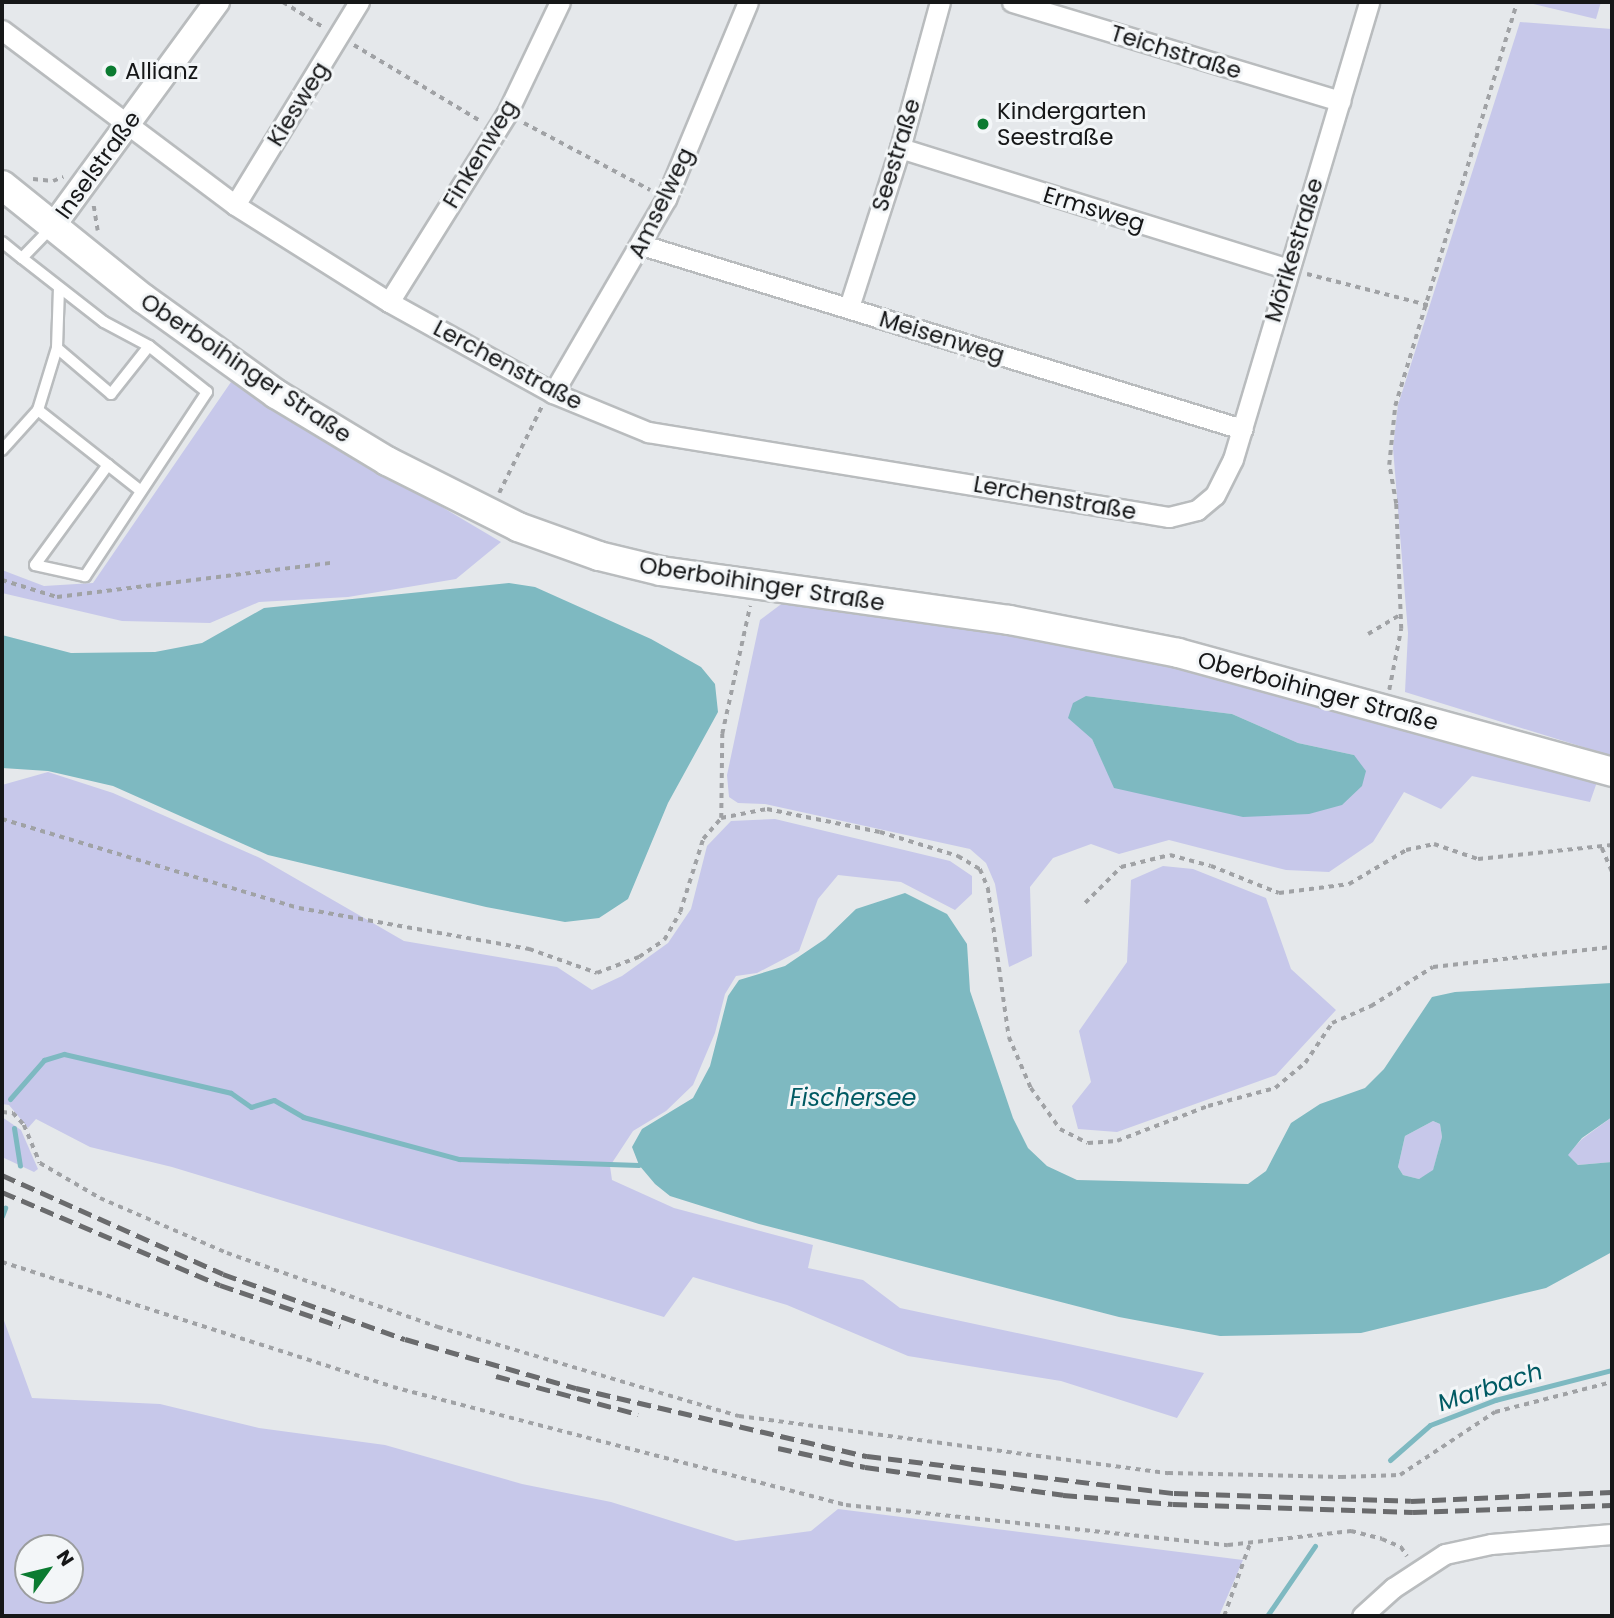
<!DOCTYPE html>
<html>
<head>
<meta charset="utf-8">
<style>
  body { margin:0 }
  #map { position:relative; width:1614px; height:1618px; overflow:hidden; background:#e5e8eb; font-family:Poppins,sans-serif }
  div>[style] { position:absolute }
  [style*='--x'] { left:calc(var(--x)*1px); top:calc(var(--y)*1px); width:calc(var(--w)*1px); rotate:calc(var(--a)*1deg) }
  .green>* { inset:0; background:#c7c8ea }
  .water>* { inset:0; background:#7eb9c1 }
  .stream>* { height:5px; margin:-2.5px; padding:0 2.5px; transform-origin:2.5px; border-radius:2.5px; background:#7eb9c1 }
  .path>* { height:3.5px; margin-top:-1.75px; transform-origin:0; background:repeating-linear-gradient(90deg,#a0a2a5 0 5px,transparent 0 10px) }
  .roads { filter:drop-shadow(2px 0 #b9bcbe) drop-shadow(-2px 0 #b9bcbe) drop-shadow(0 2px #b9bcbe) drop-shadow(0 -2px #b9bcbe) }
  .service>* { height:10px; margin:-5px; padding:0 5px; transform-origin:5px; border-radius:5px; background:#fff }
  .minor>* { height:19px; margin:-9.5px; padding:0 9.5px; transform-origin:9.5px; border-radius:9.5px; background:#fff }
  .tertiary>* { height:24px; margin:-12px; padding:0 12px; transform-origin:12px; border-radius:12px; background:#fff }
  .secondary>* { height:28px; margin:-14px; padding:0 14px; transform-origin:14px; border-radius:14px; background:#fff }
  .rail>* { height:5px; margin-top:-2.5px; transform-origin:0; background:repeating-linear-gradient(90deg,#6a6b6d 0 14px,transparent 0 21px) }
  .dots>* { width:19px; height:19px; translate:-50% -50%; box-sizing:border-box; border:4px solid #f3f6f8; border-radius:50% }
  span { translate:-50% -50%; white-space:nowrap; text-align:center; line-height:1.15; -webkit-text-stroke:6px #f3f6f8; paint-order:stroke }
  .street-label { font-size:23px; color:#161718 }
  .poi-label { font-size:23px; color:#161718 }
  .left { translate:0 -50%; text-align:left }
  .water-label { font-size:24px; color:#005a63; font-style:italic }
  .frame { position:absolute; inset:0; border:4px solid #161718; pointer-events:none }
  .north { position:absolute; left:14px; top:1534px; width:70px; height:70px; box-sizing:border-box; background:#f3f6f8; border:2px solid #9b9d9e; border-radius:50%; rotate:56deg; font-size:19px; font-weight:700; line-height:28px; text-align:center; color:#161718 }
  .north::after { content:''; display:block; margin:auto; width:24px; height:32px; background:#0b7b31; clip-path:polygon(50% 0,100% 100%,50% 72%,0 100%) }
</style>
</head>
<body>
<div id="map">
  <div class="green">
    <div style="clip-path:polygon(1525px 2px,1601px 2px,1596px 19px)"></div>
    <div style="clip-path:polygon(1520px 22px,1612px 29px,1612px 756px,1405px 692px,1408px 633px,1393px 448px,1398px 405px)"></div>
    <div style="clip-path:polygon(231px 382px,501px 542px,456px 579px,348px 597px,259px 602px,210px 623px,122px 621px,2px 593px,2px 570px,44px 586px,93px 583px)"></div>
    <div style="clip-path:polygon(evenodd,784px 602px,1113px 651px,1348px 708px,1597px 782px,1590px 802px,1472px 776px,1441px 809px,1404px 792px,1373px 842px,1329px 872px,1286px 870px,1169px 840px,1119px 854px,1091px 844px,1053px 858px,1030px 887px,1032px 956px,1009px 967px,995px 884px,986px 863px,970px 849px,765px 804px,738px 803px,729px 797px,727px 775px,760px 620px,784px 602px,1086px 696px,1232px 714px,1298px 743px,1354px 755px,1115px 788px,1092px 739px,1086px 696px)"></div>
    <div style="clip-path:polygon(48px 772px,113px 793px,260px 858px,404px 941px,557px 967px,592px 990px,622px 976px,668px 943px,691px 909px,707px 846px,731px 821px,775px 819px,950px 861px,972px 876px,972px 894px,955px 910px,901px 882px,838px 875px,818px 899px,799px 951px,757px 973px,736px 976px,725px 994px,715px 1033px,693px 1085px,666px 1111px,633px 1131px,610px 1166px,612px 1180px,674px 1208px,813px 1245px,808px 1268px,863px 1280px,900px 1308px,1204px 1373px,1177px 1418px,1061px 1381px,908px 1356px,787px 1305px,693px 1277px,664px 1317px,172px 1167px,90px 1147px,36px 1119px,28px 1128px,9px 1105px,2px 1104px,2px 785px)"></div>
    <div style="clip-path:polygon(1163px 866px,1193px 869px,1266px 898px,1291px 969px,1336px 1010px,1276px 1075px,1117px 1132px,1078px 1129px,1072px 1106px,1091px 1082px,1079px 1031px,1127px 962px,1131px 880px)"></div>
    <div style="clip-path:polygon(2px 1117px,21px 1130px,38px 1169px,34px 1172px,2px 1157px)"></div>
    <div style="clip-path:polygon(1612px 1117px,1612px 1162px,1578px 1165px,1567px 1155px,1582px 1139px)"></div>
    <div style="clip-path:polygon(1433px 1121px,1440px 1124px,1442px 1137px,1433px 1171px,1419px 1179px,1403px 1175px,1398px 1167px,1405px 1136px)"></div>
    <div style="clip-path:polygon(evenodd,2px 1315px,32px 1398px,160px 1404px,259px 1428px,385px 1445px,522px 1484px,611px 1502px,736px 1541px,811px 1531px,838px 1509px,1243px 1560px,1219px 1616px,2px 1616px,2px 1315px,28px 1548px,70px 1548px,70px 1590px,28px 1590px,28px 1548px)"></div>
  </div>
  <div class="water">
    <div style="clip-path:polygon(509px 583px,535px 587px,651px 639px,701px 667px,715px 684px,718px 712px,668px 803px,628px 899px,599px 918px,565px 922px,486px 907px,268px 855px,113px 786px,48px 771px,2px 768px,2px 635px,71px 653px,155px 652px,202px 643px,264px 608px)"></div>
    <div style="clip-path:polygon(1086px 696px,1232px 714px,1298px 743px,1354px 755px,1366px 771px,1362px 786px,1342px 805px,1309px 814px,1243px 817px,1114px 788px,1092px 739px,1068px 718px,1073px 703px)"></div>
    <div style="clip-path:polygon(evenodd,905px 893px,947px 914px,967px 944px,970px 991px,1013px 1118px,1028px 1148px,1047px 1166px,1077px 1180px,1248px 1184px,1266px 1171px,1291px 1123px,1320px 1104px,1365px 1088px,1384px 1069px,1432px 997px,1455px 992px,1612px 983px,1612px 1117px,1582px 1138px,1568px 1155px,1578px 1165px,1612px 1162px,1612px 1252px,1546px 1288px,1361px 1333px,1220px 1336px,1119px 1317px,759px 1224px,670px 1196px,655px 1184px,639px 1165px,632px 1147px,642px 1129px,693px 1098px,710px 1066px,728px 996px,739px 980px,785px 966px,825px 939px,856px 909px,905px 893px,1433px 1121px,1440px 1124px,1442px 1137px,1433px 1170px,1419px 1179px,1403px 1175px,1398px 1167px,1405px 1136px,1433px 1121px)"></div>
  </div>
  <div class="stream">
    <div style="--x:10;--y:1099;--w:52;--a:-48.9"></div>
    <div style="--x:44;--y:1060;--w:21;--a:-17"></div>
    <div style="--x:64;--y:1054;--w:171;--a:13.1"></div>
    <div style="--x:231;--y:1093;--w:24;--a:35"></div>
    <div style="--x:251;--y:1107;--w:24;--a:-17"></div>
    <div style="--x:274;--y:1100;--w:34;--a:30"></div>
    <div style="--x:303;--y:1117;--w:162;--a:15.1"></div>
    <div style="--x:459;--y:1159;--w:180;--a:1.9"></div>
    <div style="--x:14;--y:1128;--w:38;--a:81"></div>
    <div style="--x:2;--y:1216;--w:9;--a:-69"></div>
    <div style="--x:1390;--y:1460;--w:53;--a:-41.2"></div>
    <div style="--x:1430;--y:1425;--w:70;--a:-21"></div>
    <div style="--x:1495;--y:1400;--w:121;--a:-14.4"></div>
    <div style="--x:1267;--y:1616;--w:85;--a:-55.6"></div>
  </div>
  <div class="path">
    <div style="--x:283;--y:2;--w:47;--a:32"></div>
    <div style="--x:354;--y:45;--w:149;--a:31"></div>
    <div style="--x:524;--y:123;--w:143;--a:28"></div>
    <div style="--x:33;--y:179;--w:20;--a:6"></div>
    <div style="--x:53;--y:181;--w:11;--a:-22"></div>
    <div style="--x:94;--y:206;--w:25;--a:81"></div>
    <div style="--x:1307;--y:274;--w:125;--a:14.4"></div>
    <div style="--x:499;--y:493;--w:97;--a:-63.7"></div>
    <div style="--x:2;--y:580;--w:58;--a:17.2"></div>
    <div style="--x:57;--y:597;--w:276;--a:-7.1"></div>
    <div style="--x:1368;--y:634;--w:39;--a:-31"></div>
    <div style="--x:1389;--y:690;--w:62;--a:-78.9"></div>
    <div style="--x:1401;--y:629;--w:125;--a:-92.3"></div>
    <div style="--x:1396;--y:504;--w:40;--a:-100"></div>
    <div style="--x:1389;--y:465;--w:59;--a:-84.2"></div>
    <div style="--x:1395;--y:406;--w:422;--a:-73.2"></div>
    <div style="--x:721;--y:818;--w:47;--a:-11.1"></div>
    <div style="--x:767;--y:809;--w:115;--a:11.5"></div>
    <div style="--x:880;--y:832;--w:82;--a:17.1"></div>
    <div style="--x:958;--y:856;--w:26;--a:31"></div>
    <div style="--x:980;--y:869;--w:21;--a:67"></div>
    <div style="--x:988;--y:888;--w:150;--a:82"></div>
    <div style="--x:1009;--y:1037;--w:56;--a:66.7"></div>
    <div style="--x:1031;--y:1088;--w:50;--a:54.7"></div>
    <div style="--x:1060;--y:1129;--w:31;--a:27"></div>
    <div style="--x:1088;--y:1143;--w:29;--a:-4"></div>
    <div style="--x:1117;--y:1141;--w:97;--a:-21"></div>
    <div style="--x:1208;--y:1106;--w:69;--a:-15"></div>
    <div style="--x:1275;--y:1088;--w:39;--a:-40"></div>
    <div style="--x:1305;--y:1063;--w:48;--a:-56"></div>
    <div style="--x:1332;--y:1023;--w:43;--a:-23.6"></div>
    <div style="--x:1371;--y:1006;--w:73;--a:-32.2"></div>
    <div style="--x:1433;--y:967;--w:180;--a:-6.4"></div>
    <div style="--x:2;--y:819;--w:310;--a:16.7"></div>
    <div style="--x:299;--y:908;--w:234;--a:10.1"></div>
    <div style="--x:529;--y:949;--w:72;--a:19.4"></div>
    <div style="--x:597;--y:973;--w:45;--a:-20.9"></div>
    <div style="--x:639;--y:957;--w:30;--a:-34"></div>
    <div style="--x:664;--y:940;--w:32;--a:-60"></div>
    <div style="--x:680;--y:912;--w:77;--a:-72.5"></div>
    <div style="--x:703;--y:839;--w:28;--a:-49"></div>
    <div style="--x:721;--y:818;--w:84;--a:-89.3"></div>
    <div style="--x:722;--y:734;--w:131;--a:-77.7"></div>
    <div style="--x:1602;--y:848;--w:26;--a:67"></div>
    <div style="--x:1085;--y:903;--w:51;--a:-45"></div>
    <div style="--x:1121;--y:867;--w:50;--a:-13.8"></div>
    <div style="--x:1170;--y:855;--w:42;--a:15"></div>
    <div style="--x:1211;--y:866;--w:73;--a:21.7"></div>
    <div style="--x:1279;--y:893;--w:71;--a:-7.3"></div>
    <div style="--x:1349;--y:884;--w:66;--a:-30.8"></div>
    <div style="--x:1406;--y:850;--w:29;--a:-12"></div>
    <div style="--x:1434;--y:844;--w:46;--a:18.8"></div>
    <div style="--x:1478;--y:859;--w:135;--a:-6"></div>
    <div style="--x:2;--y:1112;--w:11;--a:5"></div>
    <div style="--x:13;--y:1113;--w:16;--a:47"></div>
    <div style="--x:24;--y:1125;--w:41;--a:67.2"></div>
    <div style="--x:40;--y:1163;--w:69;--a:30.3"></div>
    <div style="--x:100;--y:1198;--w:138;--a:23.4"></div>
    <div style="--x:227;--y:1253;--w:224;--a:19.3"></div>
    <div style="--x:438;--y:1327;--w:314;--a:16.5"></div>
    <div style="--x:739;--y:1416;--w:433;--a:7.6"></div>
    <div style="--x:1168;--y:1473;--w:173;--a:1.3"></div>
    <div style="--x:1341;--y:1477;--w:59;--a:-1.9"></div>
    <div style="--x:1400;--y:1475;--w:114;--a:-33.6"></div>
    <div style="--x:1495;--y:1412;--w:121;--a:-14.4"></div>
    <div style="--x:2;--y:1262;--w:410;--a:17.7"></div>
    <div style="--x:393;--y:1387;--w:468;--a:14.6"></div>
    <div style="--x:846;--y:1505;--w:384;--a:6"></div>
    <div style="--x:1228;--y:1545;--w:124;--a:-6.5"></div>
    <div style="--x:1351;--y:1531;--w:32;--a:14"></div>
    <div style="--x:1382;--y:1539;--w:21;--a:23"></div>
    <div style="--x:1401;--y:1547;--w:11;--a:56"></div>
    <div style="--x:1224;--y:1616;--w:77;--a:-70.4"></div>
  </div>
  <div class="roads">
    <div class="service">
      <div style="--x:50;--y:229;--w:40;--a:134"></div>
      <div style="--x:22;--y:258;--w:104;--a:38"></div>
      <div style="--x:104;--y:322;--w:51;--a:28.1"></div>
      <div style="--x:149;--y:346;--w:74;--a:38.4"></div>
      <div style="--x:207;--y:392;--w:221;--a:123.5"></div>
      <div style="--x:85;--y:576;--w:51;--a:-167.6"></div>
      <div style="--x:35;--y:565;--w:124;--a:-53.9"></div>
      <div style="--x:2;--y:242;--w:26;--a:39"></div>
      <div style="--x:57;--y:348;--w:71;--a:40.4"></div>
      <div style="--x:111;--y:394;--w:61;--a:-51.6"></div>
      <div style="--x:38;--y:410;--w:131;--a:38.2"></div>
      <div style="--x:2;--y:450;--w:54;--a:-48"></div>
      <div style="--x:38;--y:410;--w:65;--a:-73"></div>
      <div style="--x:57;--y:348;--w:59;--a:-88.1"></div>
    </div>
    <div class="minor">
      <div style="--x:1012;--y:2;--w:343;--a:16.8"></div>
      <div style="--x:2;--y:30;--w:291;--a:36.9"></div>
      <div style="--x:235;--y:205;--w:182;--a:32.2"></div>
      <div style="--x:389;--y:302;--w:188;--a:29"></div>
      <div style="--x:553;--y:393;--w:103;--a:22.3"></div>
      <div style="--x:648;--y:432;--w:528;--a:9.27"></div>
      <div style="--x:1169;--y:517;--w:29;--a:-14"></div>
      <div style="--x:1197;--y:510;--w:23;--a:-40"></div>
      <div style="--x:1215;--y:495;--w:40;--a:-63.4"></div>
      <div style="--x:1233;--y:459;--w:477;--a:-73.4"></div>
      <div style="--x:900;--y:148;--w:406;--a:17.3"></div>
      <div style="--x:235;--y:205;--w:238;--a:-58.6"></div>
      <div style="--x:642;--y:245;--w:628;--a:17.05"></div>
      <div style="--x:389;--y:302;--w:223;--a:-58"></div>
      <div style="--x:507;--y:113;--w:123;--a:-64.5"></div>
      <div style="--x:849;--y:307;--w:167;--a:-72.2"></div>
      <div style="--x:900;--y:148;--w:151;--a:-74.7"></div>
      <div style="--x:553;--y:393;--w:225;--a:-59.8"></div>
      <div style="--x:666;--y:199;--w:213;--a:-67.4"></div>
      <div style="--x:1362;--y:1616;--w:42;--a:-42.1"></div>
      <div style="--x:1393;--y:1588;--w:62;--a:-33.2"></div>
      <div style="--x:1445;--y:1554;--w:47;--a:-12.3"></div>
      <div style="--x:1491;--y:1544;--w:121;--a:-4.7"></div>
    </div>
    <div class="tertiary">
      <div style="--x:53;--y:226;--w:278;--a:-53.8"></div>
    </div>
    <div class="secondary">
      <div style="--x:2;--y:185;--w:182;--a:38.8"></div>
      <div style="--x:144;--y:299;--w:163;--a:35.7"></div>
      <div style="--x:276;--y:394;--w:130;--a:31.1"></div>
      <div style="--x:387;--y:461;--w:147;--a:26.7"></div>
      <div style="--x:518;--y:527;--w:86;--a:19.7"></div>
      <div style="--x:599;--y:556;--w:64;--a:13.6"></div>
      <div style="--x:661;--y:571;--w:351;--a:8"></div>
      <div style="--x:1009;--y:620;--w:172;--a:11"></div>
      <div style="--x:1178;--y:653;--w:450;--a:15.3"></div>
    </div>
  </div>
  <div class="rail">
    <div style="--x:2;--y:1175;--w:242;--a:24.1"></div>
    <div style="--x:223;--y:1274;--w:193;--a:19.7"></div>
    <div style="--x:405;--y:1339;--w:178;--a:16"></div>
    <div style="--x:576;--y:1388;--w:299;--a:13.2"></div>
    <div style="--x:867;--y:1456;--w:309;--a:6.9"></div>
    <div style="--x:1174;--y:1493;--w:237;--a:1.9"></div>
    <div style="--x:1411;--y:1501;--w:201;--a:-2.6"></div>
    <div style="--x:2;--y:1192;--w:237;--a:23.1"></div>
    <div style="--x:220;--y:1285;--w:127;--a:18.9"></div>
    <div style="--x:496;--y:1376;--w:147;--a:15"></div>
    <div style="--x:778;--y:1448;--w:89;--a:12.3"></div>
    <div style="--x:865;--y:1467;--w:200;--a:8"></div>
    <div style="--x:1063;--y:1495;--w:110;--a:4.7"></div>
    <div style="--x:1173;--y:1504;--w:240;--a:1.9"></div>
    <div style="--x:1413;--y:1512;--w:199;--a:-2"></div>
  </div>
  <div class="dots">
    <div style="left:111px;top:71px;background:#0b7b31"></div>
    <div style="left:983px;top:124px;background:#0b7b31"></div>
  </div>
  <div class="street-label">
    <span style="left:1176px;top:52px;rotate:17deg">Teichstraße</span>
    <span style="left:298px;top:104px;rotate:-58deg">Kiesweg</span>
    <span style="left:480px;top:154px;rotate:-59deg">Finkenweg</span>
    <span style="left:896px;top:155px;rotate:-73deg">Seestraße</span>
    <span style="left:98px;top:165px;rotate:-54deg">Inselstraße</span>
    <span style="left:661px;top:203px;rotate:-64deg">Amselweg</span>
    <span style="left:1094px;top:209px;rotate:17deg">Ermsweg</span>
    <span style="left:1294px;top:250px;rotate:-73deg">Mörikestraße</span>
    <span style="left:942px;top:337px;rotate:17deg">Meisenweg</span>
    <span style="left:508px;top:365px;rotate:28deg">Lerchenstraße</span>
    <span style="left:246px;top:368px;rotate:34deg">Oberboihinger Straße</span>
    <span style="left:1055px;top:498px;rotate:10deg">Lerchenstraße</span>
    <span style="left:762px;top:584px;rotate:9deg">Oberboihinger Straße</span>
    <span style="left:1318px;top:691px;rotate:15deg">Oberboihinger Straße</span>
  </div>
  <div class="poi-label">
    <span class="left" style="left:125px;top:71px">Allianz</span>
    <span class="left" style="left:997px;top:124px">Kindergarten<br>Seestraße</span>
  </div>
  <div class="water-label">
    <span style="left:853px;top:1098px">Fischersee</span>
    <span style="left:1490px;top:1387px;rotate:-18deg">Marbach</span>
  </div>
  <div class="frame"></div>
  <div class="north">N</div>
</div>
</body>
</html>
